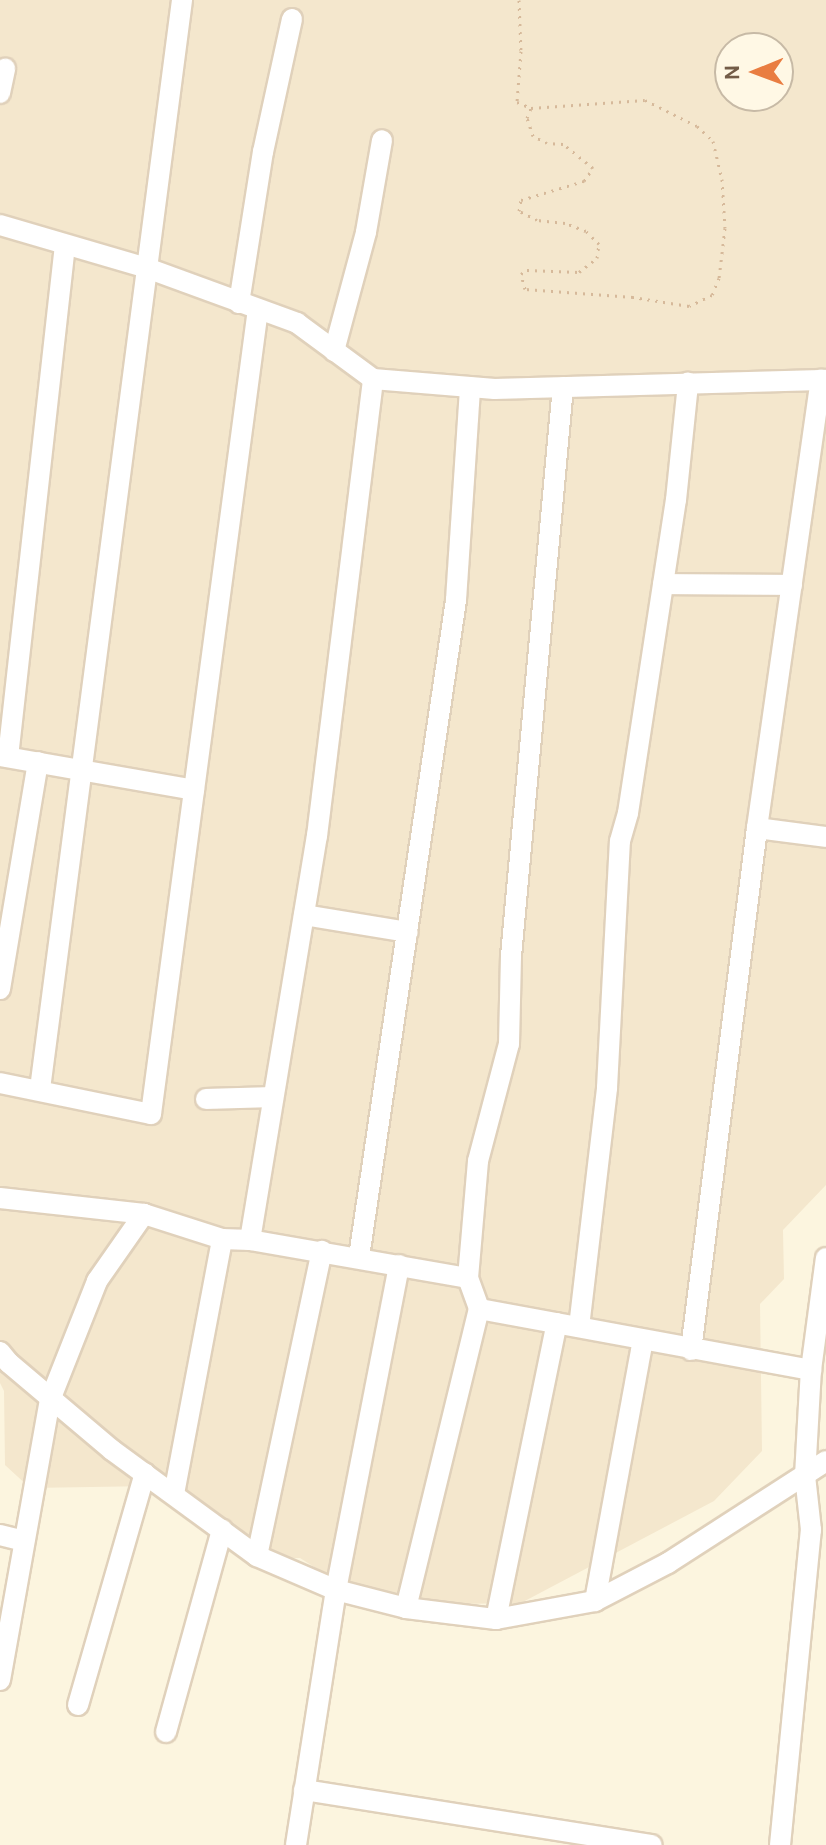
<!DOCTYPE html>
<html>
<head>
<meta charset="utf-8">
<style>
  body { margin:0 }
  #map { position:relative; width:826px; height:1845px; overflow:hidden; background:#fcf5df; font-family:Karla,sans-serif }
  div>[style] { position:absolute }
  [style*='--x'] { left:calc(var(--x)*1px); top:calc(var(--y)*1px); width:calc(var(--w)*1px); rotate:calc(var(--a)*1deg) }
  .residential>* { inset:0; background:#f4e7cd }
  .path>* { height:3px; margin-top:-1.5px; transform-origin:0; background:repeating-linear-gradient(90deg,#d6b99a 0 2px,transparent 0 8px) }
  .roads { filter:drop-shadow(2px 0 #e0d1bb) drop-shadow(-2px 0 #e0d1bb) drop-shadow(0 2px #e0d1bb) drop-shadow(0 -2px #e0d1bb) }
  .street>* { height:20px; margin:-10px; padding:0 10px; transform-origin:10px; border-radius:10px; background:#fff }
  span { translate:-50% -50%; white-space:nowrap; text-align:center; line-height:1.15; -webkit-text-stroke:8px #fff8e5; paint-order:stroke }
  .north { position:absolute; left:714px; top:32px; width:80px; height:80px; box-sizing:border-box; background:#fff8e5; border:2px solid #c7baa6; border-radius:50%; rotate:269deg; font-size:22px; font-weight:700; line-height:32px; text-align:center; color:#735c47 }
  .north::after { content:''; display:block; margin:auto; width:28px; height:36px; background:#e97d41; clip-path:polygon(50% 0,100% 100%,50% 72%,0 100%) }
</style>
</head>
<body>
<div id="map">
  <div class="residential">
    <div style="clip-path:polygon(evenodd,0 0,826px 0,826px 1185px,783px 1230px,784px 1279px,760px 1304px,762px 1451px,714px 1501px,521px 1603px,374px 1605px,300px 1558px,251px 1558px,152px 1486px,30px 1488px,5px 1465px,4px 1391px,0 1383px,0 0,730px 48px,778px 48px,778px 96px,730px 96px,730px 48px)"></div>
  </div>
  <div class="path">
    <div style="--x:519;--y:0;--w:51;--a:87.8"></div>
    <div style="--x:521;--y:51;--w:51;--a:94.5"></div>
    <div style="--x:517;--y:102;--w:15;--a:23"></div>
    <div style="--x:531;--y:108;--w:114;--a:-4"></div>
    <div style="--x:645;--y:100;--w:58;--a:26.6"></div>
    <div style="--x:697;--y:126;--w:22;--a:43"></div>
    <div style="--x:713;--y:141;--w:39;--a:77"></div>
    <div style="--x:722;--y:179;--w:49;--a:86.5"></div>
    <div style="--x:725;--y:228;--w:50;--a:96.8"></div>
    <div style="--x:719;--y:278;--w:18;--a:112"></div>
    <div style="--x:712;--y:295;--w:25;--a:154"></div>
    <div style="--x:689;--y:306;--w:57;--a:-170.9"></div>
    <div style="--x:633;--y:297;--w:108;--a:-175.8"></div>
    <div style="--x:525;--y:289;--w:16;--a:-105"></div>
    <div style="--x:521;--y:274;--w:7;--a:-34"></div>
    <div style="--x:527;--y:270;--w:52;--a:2.2"></div>
    <div style="--x:579;--y:272;--w:23;--a:-38"></div>
    <div style="--x:597;--y:258;--w:14;--a:-82"></div>
    <div style="--x:599;--y:244;--w:18;--a:-135"></div>
    <div style="--x:586;--y:231;--w:22;--a:-159"></div>
    <div style="--x:565;--y:223;--w:28;--a:-174"></div>
    <div style="--x:537;--y:220;--w:20;--a:-153"></div>
    <div style="--x:519;--y:211;--w:11;--a:-80"></div>
    <div style="--x:521;--y:200;--w:66;--a:-16.8"></div>
    <div style="--x:584;--y:181;--w:16;--a:-55"></div>
    <div style="--x:593;--y:168;--w:38;--a:-141"></div>
    <div style="--x:563;--y:144;--w:16;--a:-176"></div>
    <div style="--x:547;--y:143;--w:16;--a:-153"></div>
    <div style="--x:533;--y:136;--w:19;--a:-108"></div>
    <div style="--x:527;--y:118;--w:11;--a:-68"></div>
  </div>
  <div class="roads">
    <div class="street">
      <div style="--x:0;--y:93;--w:25;--a:-78"></div>
      <div style="--x:0;--y:225;--w:153;--a:16.3"></div>
      <div style="--x:147;--y:268;--w:160;--a:20.1"></div>
      <div style="--x:297;--y:323;--w:94;--a:36.4"></div>
      <div style="--x:373;--y:379;--w:122;--a:4.7"></div>
      <div style="--x:495;--y:389;--w:331;--a:-1.6"></div>
      <div style="--x:239;--y:303;--w:153;--a:-81"></div>
      <div style="--x:263;--y:152;--w:136;--a:-77.7"></div>
      <div style="--x:334;--y:351;--w:123;--a:-74.9"></div>
      <div style="--x:366;--y:232;--w:93;--a:-80.1"></div>
      <div style="--x:663;--y:584;--w:129;--a:0.4"></div>
      <div style="--x:0;--y:756;--w:197;--a:9.9"></div>
      <div style="--x:8;--y:757;--w:515;--a:-83.65"></div>
      <div style="--x:757;--y:828;--w:70;--a:7.4"></div>
      <div style="--x:304;--y:915;--w:105;--a:9.3"></div>
      <div style="--x:0;--y:989;--w:230;--a:-80.5"></div>
      <div style="--x:0;--y:1083;--w:154;--a:11.6"></div>
      <div style="--x:151;--y:1114;--w:812;--a:-82.43"></div>
      <div style="--x:40;--y:1089;--w:1098;--a:-82.57"></div>
      <div style="--x:206;--y:1099;--w:67;--a:-1.7"></div>
      <div style="--x:0;--y:1198;--w:145;--a:6.3"></div>
      <div style="--x:144;--y:1214;--w:82;--a:17.8"></div>
      <div style="--x:222;--y:1239;--w:28;--a:2"></div>
      <div style="--x:250;--y:1240;--w:221;--a:9.9"></div>
      <div style="--x:468;--y:1278;--w:33;--a:70"></div>
      <div style="--x:479;--y:1309;--w:338;--a:10.4"></div>
      <div style="--x:250;--y:1240;--w:410;--a:-80.6"></div>
      <div style="--x:317;--y:836;--w:460;--a:-83"></div>
      <div style="--x:359;--y:1257;--w:664;--a:-81.6"></div>
      <div style="--x:456;--y:600;--w:213;--a:-86.2"></div>
      <div style="--x:468;--y:1278;--w:117;--a:-85.1"></div>
      <div style="--x:478;--y:1161;--w:121;--a:-75.2"></div>
      <div style="--x:509;--y:1044;--w:88;--a:-88.7"></div>
      <div style="--x:511;--y:956;--w:571;--a:-84.78"></div>
      <div style="--x:579;--y:1327;--w:241;--a:-83.3"></div>
      <div style="--x:607;--y:1088;--w:247;--a:-87"></div>
      <div style="--x:620;--y:841;--w:29;--a:-74"></div>
      <div style="--x:628;--y:813;--w:317;--a:-81.3"></div>
      <div style="--x:676;--y:500;--w:118;--a:-84.1"></div>
      <div style="--x:691;--y:1350;--w:526;--a:-82.79"></div>
      <div style="--x:757;--y:828;--w:453;--a:-81.9"></div>
      <div style="--x:0;--y:1352;--w:14;--a:51"></div>
      <div style="--x:9;--y:1363;--w:135;--a:40.2"></div>
      <div style="--x:112;--y:1450;--w:180;--a:36.2"></div>
      <div style="--x:257;--y:1556;--w:86;--a:23.3"></div>
      <div style="--x:336;--y:1590;--w:72;--a:14.4"></div>
      <div style="--x:406;--y:1608;--w:91;--a:7"></div>
      <div style="--x:496;--y:1619;--w:101;--a:-10.3"></div>
      <div style="--x:595;--y:1601;--w:82;--a:-27.5"></div>
      <div style="--x:668;--y:1563;--w:188;--a:-32.8"></div>
      <div style="--x:174;--y:1494;--w:259;--a:-79.3"></div>
      <div style="--x:0;--y:1535;--w:25;--a:14"></div>
      <div style="--x:257;--y:1556;--w:312;--a:-78"></div>
      <div style="--x:595;--y:1601;--w:265;--a:-79.6"></div>
      <div style="--x:406;--y:1608;--w:308;--a:-76.3"></div>
      <div style="--x:496;--y:1619;--w:302;--a:-78.4"></div>
      <div style="--x:0;--y:1680;--w:284;--a:-79.9"></div>
      <div style="--x:50;--y:1400;--w:128;--a:-68.4"></div>
      <div style="--x:97;--y:1281;--w:82;--a:-55"></div>
      <div style="--x:78;--y:1705;--w:241;--a:-73.9"></div>
      <div style="--x:166;--y:1732;--w:210;--a:-74.5"></div>
      <div style="--x:304;--y:1790;--w:352;--a:9"></div>
      <div style="--x:296;--y:1845;--w:258;--a:-81.1"></div>
      <div style="--x:336;--y:1590;--w:331;--a:-79"></div>
      <div style="--x:780;--y:1845;--w:317;--a:-84.4"></div>
      <div style="--x:811;--y:1530;--w:54;--a:-96.3"></div>
      <div style="--x:805;--y:1476;--w:106;--a:-86.8"></div>
      <div style="--x:811;--y:1370;--w:113;--a:-82.4"></div>
    </div>
  </div>
  <div class="north">N</div>
</div>
</body>
</html>
